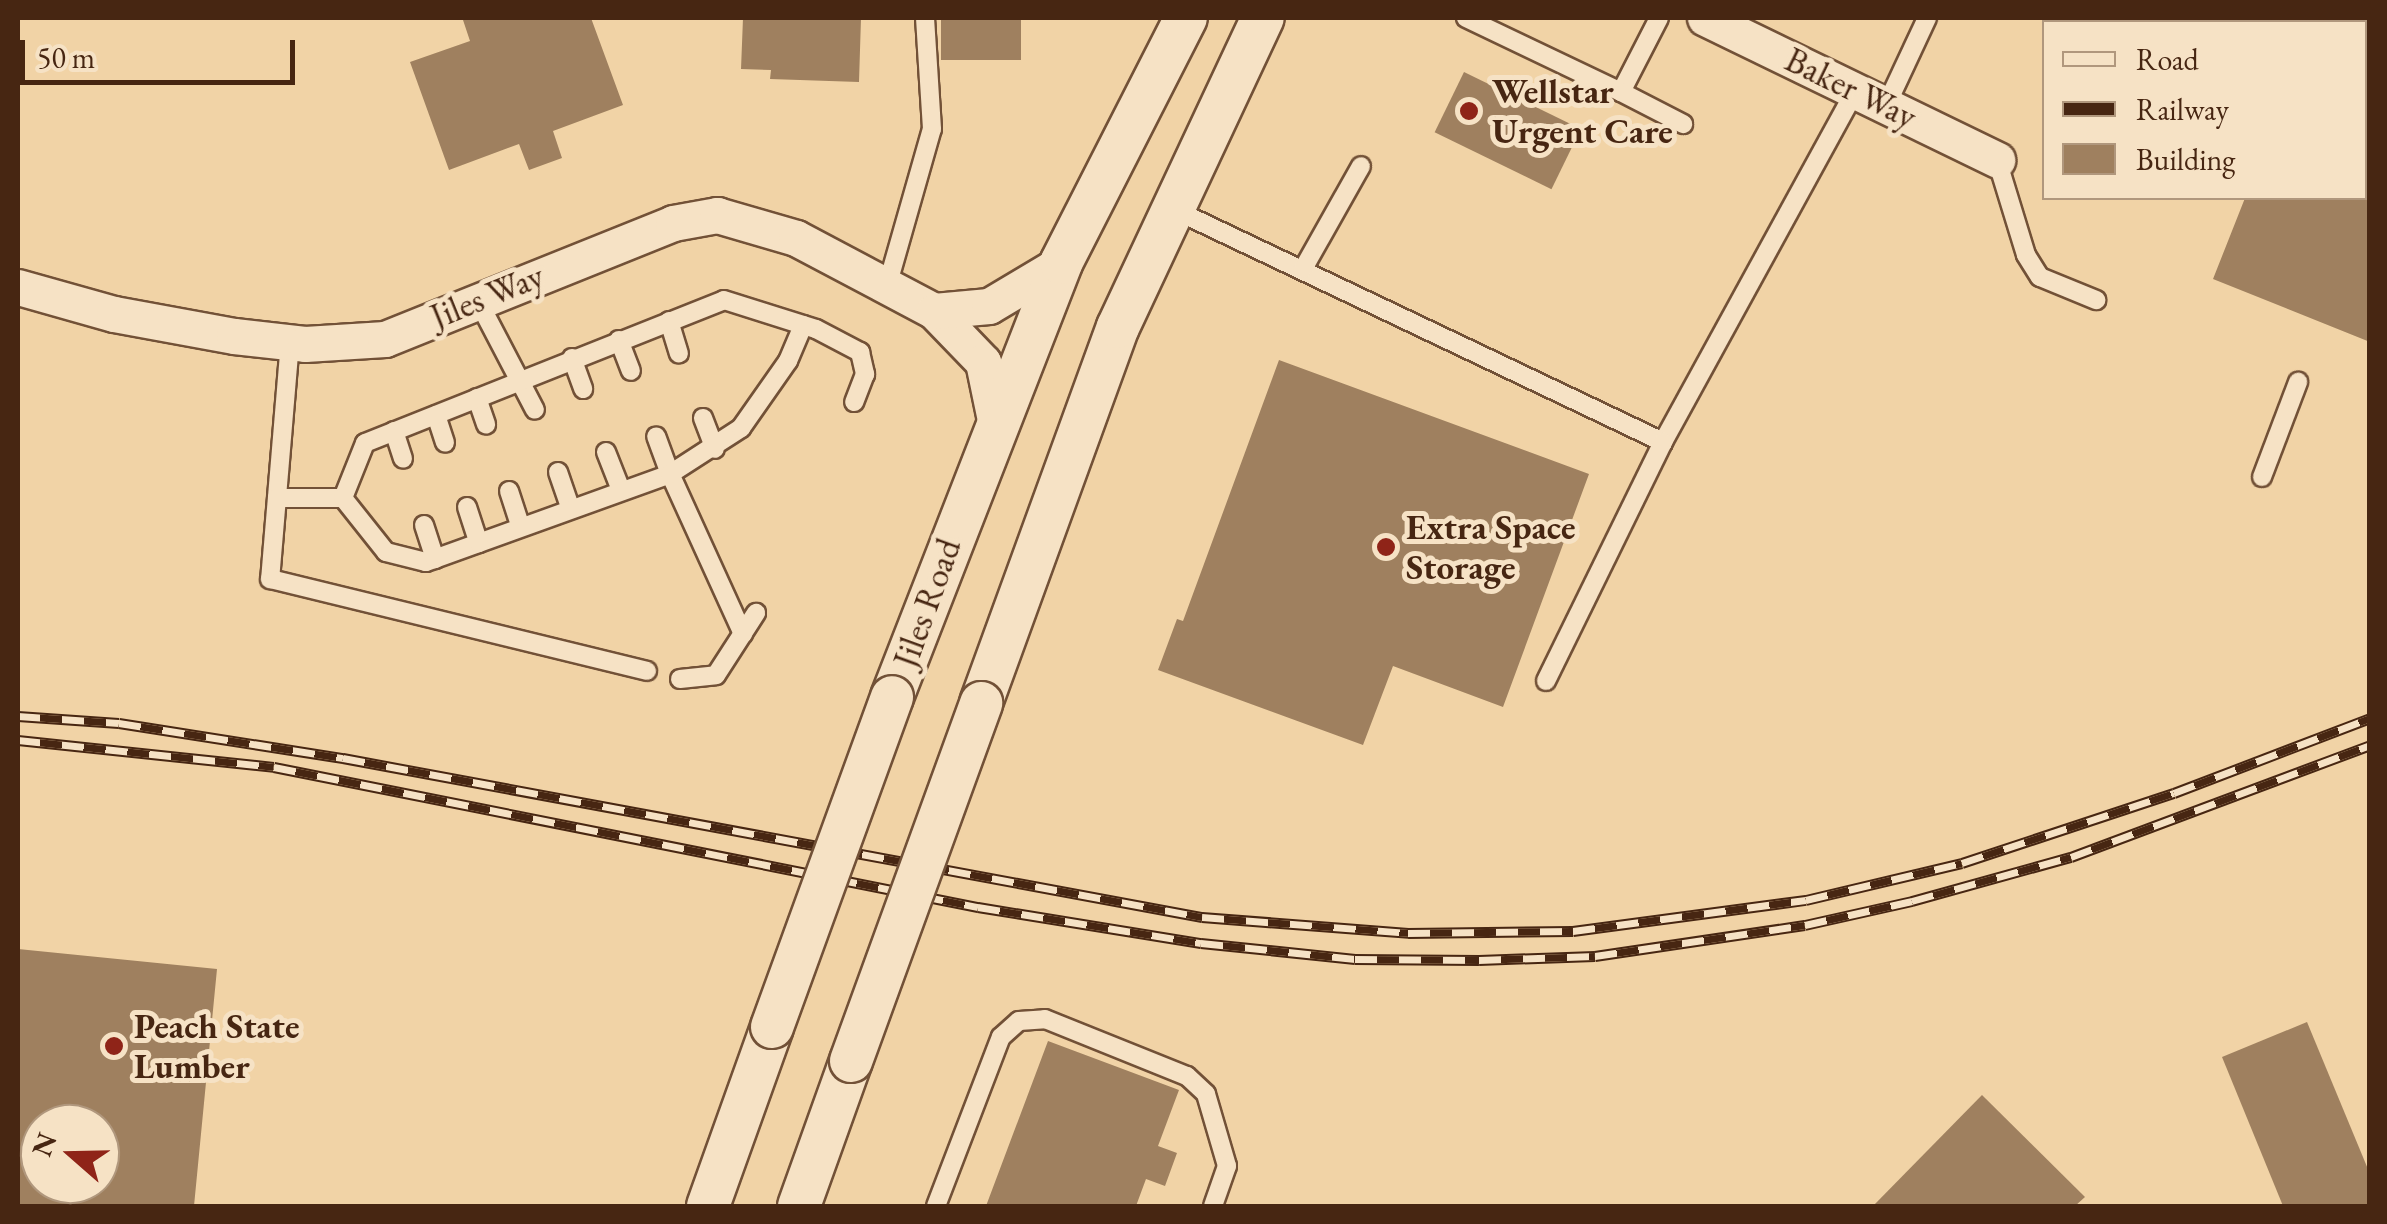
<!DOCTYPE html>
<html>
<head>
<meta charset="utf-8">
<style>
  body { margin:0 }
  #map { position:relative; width:2387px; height:1224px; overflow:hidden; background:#f1d3a6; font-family:"EB Garamond",serif }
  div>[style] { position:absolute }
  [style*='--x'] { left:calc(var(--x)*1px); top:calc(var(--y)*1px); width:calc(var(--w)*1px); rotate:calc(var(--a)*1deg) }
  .building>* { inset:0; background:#9f805f; transform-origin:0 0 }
  .roads { filter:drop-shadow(2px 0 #725137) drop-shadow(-2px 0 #725137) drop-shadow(0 2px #725137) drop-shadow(0 -2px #725137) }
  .service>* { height:18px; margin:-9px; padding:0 9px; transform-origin:9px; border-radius:9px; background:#f6e2c5 }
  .minor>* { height:35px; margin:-17.5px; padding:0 17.5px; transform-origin:17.5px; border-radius:17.5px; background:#f6e2c5 }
  .tertiary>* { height:42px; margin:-21px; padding:0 21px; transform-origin:21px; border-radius:21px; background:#f6e2c5 }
  .rail>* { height:11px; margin-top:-5.5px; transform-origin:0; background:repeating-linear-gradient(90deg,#f6e2c5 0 22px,#472612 0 44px); box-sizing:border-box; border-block:2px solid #472612 }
  .bridges { filter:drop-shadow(2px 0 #725137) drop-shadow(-2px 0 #725137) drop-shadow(0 2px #725137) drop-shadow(0 -2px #725137) }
  .tertiary-bridge>* { height:42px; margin:-21px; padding:0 21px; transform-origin:21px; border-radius:21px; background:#f6e2c5 }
  .dots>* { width:28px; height:28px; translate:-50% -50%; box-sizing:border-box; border:5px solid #f6e2c5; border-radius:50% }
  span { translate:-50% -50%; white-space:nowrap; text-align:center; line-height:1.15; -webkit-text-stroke:10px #f6e2c5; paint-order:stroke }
  .street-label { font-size:35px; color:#472612 }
  .poi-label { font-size:35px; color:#472612; font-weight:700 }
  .left { translate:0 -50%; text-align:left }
  .frame { position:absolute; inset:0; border:20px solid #472612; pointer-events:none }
  .legend { position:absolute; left:2042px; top:20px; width:325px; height:180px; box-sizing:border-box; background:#f6e2c5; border:2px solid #b0977d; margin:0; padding:12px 18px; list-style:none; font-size:30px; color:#472612 }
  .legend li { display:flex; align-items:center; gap:20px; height:50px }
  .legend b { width:50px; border:2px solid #b0977d }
  .north { position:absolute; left:20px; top:1104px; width:100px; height:100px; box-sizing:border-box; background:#f6e2c5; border:2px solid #b0977d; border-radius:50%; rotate:290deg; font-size:28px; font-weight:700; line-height:40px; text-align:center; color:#472612 }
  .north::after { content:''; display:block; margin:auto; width:35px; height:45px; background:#8f2418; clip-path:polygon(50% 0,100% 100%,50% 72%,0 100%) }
  .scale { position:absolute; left:20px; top:40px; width:275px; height:45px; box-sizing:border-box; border:5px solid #472612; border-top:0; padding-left:12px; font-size:30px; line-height:35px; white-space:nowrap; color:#472612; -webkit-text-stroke:8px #f6e2c5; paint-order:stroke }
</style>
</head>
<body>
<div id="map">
  <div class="building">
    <div style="clip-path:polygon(471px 18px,591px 18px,623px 105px,553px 131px,562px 158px,529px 170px,519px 144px,449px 170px,410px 62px,470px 41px,463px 20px)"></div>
    <div style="clip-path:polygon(743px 18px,861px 18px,859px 82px,770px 79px,771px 70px,741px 69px)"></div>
    <div style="left:941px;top:18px;width:80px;height:42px"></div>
    <div style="clip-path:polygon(2317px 18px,2370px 18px,2370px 342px,2213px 279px,2245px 198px,2364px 198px,2364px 22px,2315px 22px)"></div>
    <div style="left:1464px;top:72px;width:130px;height:67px;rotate:26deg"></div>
    <div style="clip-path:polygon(1279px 360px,1589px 474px,1503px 707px,1393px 666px,1363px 745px,1158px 670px,1177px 619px,1183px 621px)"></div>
    <div style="clip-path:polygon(evenodd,18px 949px,217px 969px,194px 1206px,18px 1206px,18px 949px,40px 1124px,100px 1124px,100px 1184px,40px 1184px,40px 1124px)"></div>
    <div style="clip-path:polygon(2307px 1022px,2370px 1174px,2370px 1206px,2283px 1206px,2222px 1057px)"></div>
    <div style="clip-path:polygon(1048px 1041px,1179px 1090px,1158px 1146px,1177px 1153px,1165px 1186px,1146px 1179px,1136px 1206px,986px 1206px)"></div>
    <div style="clip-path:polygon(1982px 1095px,2085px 1197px,2075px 1206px,1873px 1206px)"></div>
  </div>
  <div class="roads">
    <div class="service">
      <div style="--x:1466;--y:18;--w:172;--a:25.5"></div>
      <div style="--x:1621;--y:92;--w:83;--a:-62.8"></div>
      <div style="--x:1621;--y:92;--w:70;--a:27.3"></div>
      <div style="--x:1886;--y:106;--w:97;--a:-65"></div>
      <div style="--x:1997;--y:160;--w:99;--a:73"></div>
      <div style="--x:2026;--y:255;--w:26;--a:58"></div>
      <div style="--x:2040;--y:277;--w:61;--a:22.3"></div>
      <div style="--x:1171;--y:208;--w:545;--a:25.44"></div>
      <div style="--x:1663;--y:442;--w:401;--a:-61.3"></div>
      <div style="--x:1303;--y:269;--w:118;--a:-60.6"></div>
      <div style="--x:888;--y:283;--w:160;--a:-74.1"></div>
      <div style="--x:932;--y:129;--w:111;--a:-93.6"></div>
      <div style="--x:476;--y:297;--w:127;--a:62.4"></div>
      <div style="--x:669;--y:321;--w:34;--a:73"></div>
      <div style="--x:619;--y:340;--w:33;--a:69"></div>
      <div style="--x:290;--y:342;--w:238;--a:94.8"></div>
      <div style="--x:270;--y:579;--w:388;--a:13.7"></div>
      <div style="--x:572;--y:358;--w:33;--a:70"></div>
      <div style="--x:477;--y:398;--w:28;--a:71"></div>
      <div style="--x:436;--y:415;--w:29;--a:72"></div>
      <div style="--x:703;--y:418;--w:33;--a:69"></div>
      <div style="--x:394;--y:431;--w:29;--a:72"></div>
      <div style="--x:606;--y:452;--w:41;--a:68.5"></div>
      <div style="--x:558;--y:472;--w:39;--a:71"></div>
      <div style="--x:2262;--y:477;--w:102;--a:-69.2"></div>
      <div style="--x:509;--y:491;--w:38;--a:72"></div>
      <div style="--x:277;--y:498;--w:66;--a:0"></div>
      <div style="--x:343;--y:498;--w:59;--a:-68.2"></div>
      <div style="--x:365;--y:443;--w:386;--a:-21.7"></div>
      <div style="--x:724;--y:300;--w:96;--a:17.5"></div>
      <div style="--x:816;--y:329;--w:50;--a:27.6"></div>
      <div style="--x:860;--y:352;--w:23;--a:77"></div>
      <div style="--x:865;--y:374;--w:30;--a:111"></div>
      <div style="--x:343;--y:498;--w:69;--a:51.5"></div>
      <div style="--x:386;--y:552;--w:41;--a:14"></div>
      <div style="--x:426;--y:562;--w:259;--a:-19.8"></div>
      <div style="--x:670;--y:474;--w:40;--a:-110.2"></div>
      <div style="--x:467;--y:507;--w:38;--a:72"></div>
      <div style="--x:424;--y:525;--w:36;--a:72"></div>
      <div style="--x:743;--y:634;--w:176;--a:-114.5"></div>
      <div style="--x:670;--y:474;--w:85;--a:-32.9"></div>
      <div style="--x:741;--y:428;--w:82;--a:-55"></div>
      <div style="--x:788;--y:361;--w:39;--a:-67"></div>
      <div style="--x:680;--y:679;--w:36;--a:-6"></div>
      <div style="--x:716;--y:675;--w:74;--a:-57.2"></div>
      <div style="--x:1546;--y:681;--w:266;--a:-63.9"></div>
      <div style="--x:936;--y:1206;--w:181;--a:-69"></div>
      <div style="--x:1001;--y:1037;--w:24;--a:-42"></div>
      <div style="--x:1019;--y:1021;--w:26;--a:-4"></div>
      <div style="--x:1045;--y:1019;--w:153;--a:21.9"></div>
      <div style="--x:1187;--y:1076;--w:26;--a:43"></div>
      <div style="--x:1206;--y:1094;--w:75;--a:73.7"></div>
      <div style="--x:1227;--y:1166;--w:42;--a:109.3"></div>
    </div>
    <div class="minor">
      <div style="--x:1705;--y:18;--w:325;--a:25.9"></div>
      <div style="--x:18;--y:287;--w:100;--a:15.7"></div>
      <div style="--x:114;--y:314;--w:122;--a:10.4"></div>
      <div style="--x:234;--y:336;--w:71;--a:6.4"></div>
      <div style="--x:305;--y:344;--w:80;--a:-3.6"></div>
      <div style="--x:385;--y:339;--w:310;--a:-21.9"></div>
      <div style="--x:673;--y:223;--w:45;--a:-10.3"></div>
      <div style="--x:717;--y:215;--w:82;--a:16.2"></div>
      <div style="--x:796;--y:238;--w:156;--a:27.9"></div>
      <div style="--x:934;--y:311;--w:71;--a:46.1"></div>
      <div style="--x:983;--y:362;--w:64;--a:78.3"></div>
      <div style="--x:934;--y:311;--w:55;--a:-5.2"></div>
      <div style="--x:989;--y:306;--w:84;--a:-30.8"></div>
    </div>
    <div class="tertiary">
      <div style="--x:892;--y:697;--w:466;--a:-68.7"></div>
      <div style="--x:1061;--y:263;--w:275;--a:-63"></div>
      <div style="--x:981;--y:703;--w:400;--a:-70"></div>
      <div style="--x:1118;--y:327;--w:341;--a:-64.9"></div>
      <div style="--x:708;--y:1206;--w:190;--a:-70.3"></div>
      <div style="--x:799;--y:1206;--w:154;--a:-70.3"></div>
    </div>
  </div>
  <div class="rail">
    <div style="--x:18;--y:716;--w:101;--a:4"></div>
    <div style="--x:119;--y:723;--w:227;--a:8.9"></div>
    <div style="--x:343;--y:758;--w:874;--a:10.49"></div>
    <div style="--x:1202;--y:917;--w:207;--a:4.4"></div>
    <div style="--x:1408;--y:933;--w:165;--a:-0.7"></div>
    <div style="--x:1573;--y:931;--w:235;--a:-7.6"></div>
    <div style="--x:1806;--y:900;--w:160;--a:-13.3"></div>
    <div style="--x:1962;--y:863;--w:223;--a:-18.3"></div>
    <div style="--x:2174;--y:793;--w:210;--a:-20.9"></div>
    <div style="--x:18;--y:740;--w:257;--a:6"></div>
    <div style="--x:274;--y:767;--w:718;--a:11.25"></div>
    <div style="--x:978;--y:907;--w:226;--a:9.2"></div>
    <div style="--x:1201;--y:943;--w:155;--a:5.9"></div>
    <div style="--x:1355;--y:959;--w:124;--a:0.5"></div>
    <div style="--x:1479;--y:960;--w:116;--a:-2"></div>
    <div style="--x:1595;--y:956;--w:212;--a:-8.4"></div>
    <div style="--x:1805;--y:925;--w:110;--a:-12.6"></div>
    <div style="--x:1912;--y:901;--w:165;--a:-15.5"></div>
    <div style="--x:2071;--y:857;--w:319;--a:-20.5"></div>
  </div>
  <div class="bridges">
    <div class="tertiary-bridge">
      <div style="--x:772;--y:1027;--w:351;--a:-70"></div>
      <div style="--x:851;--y:1061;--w:381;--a:-70"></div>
    </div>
  </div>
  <div class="dots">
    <div style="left:1469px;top:111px;background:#8f2418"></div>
    <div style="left:1386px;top:547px;background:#8f2418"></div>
    <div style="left:114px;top:1046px;background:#8f2418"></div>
  </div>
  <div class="street-label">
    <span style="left:1851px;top:88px;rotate:26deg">Baker Way</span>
    <span style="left:487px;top:296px;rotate:-22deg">Jiles Way</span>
    <span style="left:927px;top:603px;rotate:-70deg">Jiles Road</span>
  </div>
  <div class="poi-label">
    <span class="left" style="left:1492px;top:111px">Wellstar<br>Urgent Care</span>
    <span class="left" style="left:1406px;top:547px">Extra Space<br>Storage</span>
    <span class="left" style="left:134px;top:1046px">Peach State<br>Lumber</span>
  </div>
  <div class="frame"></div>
  <ul class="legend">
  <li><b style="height:12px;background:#f6e2c5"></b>Road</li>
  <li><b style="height:12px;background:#472612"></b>Railway</li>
  <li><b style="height:28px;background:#9f805f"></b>Building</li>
  </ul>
  <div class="north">N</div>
  <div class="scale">50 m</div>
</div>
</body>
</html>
